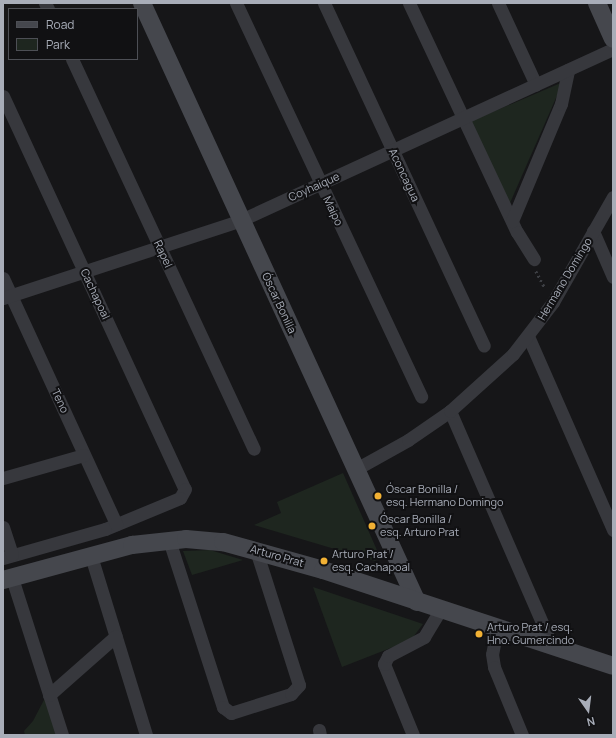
<!DOCTYPE html>
<html>
<head>
<meta charset="utf-8">
<style>
  body { margin:0 }
  #map { position:relative; width:616px; height:738px; overflow:hidden; background:#161618; font-family:Manrope,sans-serif }
  div>[style] { position:absolute }
  [style*='--x'] { left:calc(var(--x)*1px); top:calc(var(--y)*1px); width:calc(var(--w)*1px); rotate:calc(var(--a)*1deg) }
  .green>* { inset:0; background:#1e261f }
  .path>* { height:2.5px; margin-top:-1.25px; transform-origin:0; background:repeating-linear-gradient(90deg,#3d3f44 0 2px,transparent 0 5px) }
  .street>* { height:13px; margin:-6.5px; padding:0 6.5px; transform-origin:6.5px; border-radius:6.5px; background:#37383d }
  .secondary>* { height:18px; margin:-9px; padding:0 9px; transform-origin:9px; border-radius:9px; background:#45474d }
  .dots>* { width:11px; height:11px; translate:-50% -50%; box-sizing:border-box; border:2px solid #111113; border-radius:50% }
  span { translate:-50% -50%; white-space:nowrap; text-align:center; line-height:1.15; -webkit-text-stroke:4px #111113; paint-order:stroke }
  .street-label { font-size:11px; color:#a8adb8 }
  .poi-label { font-size:11px; color:#a8adb8 }
  .left { translate:0 -50%; text-align:left }
  .frame { position:absolute; inset:0; border:4px solid #a8adb8; pointer-events:none }
  .legend { position:absolute; left:8px; top:8px; width:130px; height:52px; box-sizing:border-box; background:#111113; border:1px solid #4d4f55; margin:0; padding:5px 7px; list-style:none; font-size:12px; color:#a8adb8 }
  .legend li { display:flex; align-items:center; gap:8px; height:20px }
  .legend b { width:20px; border:1px solid #4d4f55 }
  .north { position:absolute; left:568px; top:690px; width:40px; height:40px; -webkit-text-stroke:3px #111113; paint-order:stroke; rotate:166deg; font-size:11px; font-weight:700; line-height:16px; text-align:center; color:#a8adb8 }
  .north::after { content:''; display:block; margin:auto; width:14px; height:18px; background:#a8adb8; clip-path:polygon(50% 0,100% 100%,50% 72%,0 100%) }
</style>
</head>
<body>
<div id="map">
  <div class="green">
    <div style="clip-path:polygon(563px 82px,510px 203px,469px 122px)"></div>
    <div style="clip-path:polygon(343px 473px,380px 557px,375px 561px,254px 525px,281px 513px,277px 502px)"></div>
    <div style="clip-path:polygon(210px 550px,243px 560px,192px 575px,183px 551px)"></div>
    <div style="clip-path:polygon(313px 587px,423px 624px,411px 640px,342px 667px)"></div>
    <div style="clip-path:polygon(46px 696px,58px 735px,25px 735px,24px 731px,33px 721px)"></div>
  </div>
  <div class="path">
    <div style="--x:536;--y:271;--w:19;--a:62"></div>
  </div>
  <div class="street">
    <div style="--x:45;--y:3;--w:7;--a:63"></div>
    <div style="--x:236;--y:3;--w:435;--a:64.8"></div>
    <div style="--x:324;--y:3;--w:378;--a:65"></div>
    <div style="--x:409;--y:3;--w:253;--a:64.8"></div>
    <div style="--x:517;--y:232;--w:32;--a:58"></div>
    <div style="--x:498;--y:3;--w:90;--a:65.1"></div>
    <div style="--x:72;--y:59;--w:430;--a:65"></div>
    <div style="--x:3;--y:96;--w:433;--a:65.2"></div>
    <div style="--x:185;--y:489;--w:10;--a:119"></div>
    <div style="--x:180;--y:498;--w:81;--a:157.5"></div>
    <div style="--x:105;--y:529;--w:106;--a:164.1"></div>
    <div style="--x:512;--y:221;--w:127;--a:-67.3"></div>
    <div style="--x:561;--y:104;--w:35;--a:-78"></div>
    <div style="--x:593;--y:231;--w:50;--a:66.5"></div>
    <div style="--x:3;--y:278;--w:271;--a:65.3"></div>
    <div style="--x:3;--y:298;--w:250;--a:-18.1"></div>
    <div style="--x:241;--y:220;--w:409;--a:-24.7"></div>
    <div style="--x:528;--y:336;--w:212;--a:66.3"></div>
    <div style="--x:450;--y:411;--w:256;--a:66.5"></div>
    <div style="--x:356;--y:469;--w:60;--a:-29.1"></div>
    <div style="--x:408;--y:440;--w:51;--a:-34.6"></div>
    <div style="--x:450;--y:411;--w:85;--a:-42.1"></div>
    <div style="--x:513;--y:354;--w:66;--a:-52.4"></div>
    <div style="--x:553;--y:302;--w:121;--a:-60.3"></div>
    <div style="--x:3;--y:478;--w:84;--a:-15.9"></div>
    <div style="--x:3;--y:527;--w:29;--a:72"></div>
    <div style="--x:169;--y:540;--w:176;--a:72.1"></div>
    <div style="--x:223;--y:707;--w:10;--a:37"></div>
    <div style="--x:231;--y:713;--w:63;--a:-17.6"></div>
    <div style="--x:291;--y:694;--w:12;--a:-48"></div>
    <div style="--x:299;--y:685;--w:142;--a:-107.7"></div>
    <div style="--x:91;--y:556;--w:187;--a:72.9"></div>
    <div style="--x:12;--y:578;--w:165;--a:72.3"></div>
    <div style="--x:497;--y:629;--w:25;--a:101"></div>
    <div style="--x:492;--y:654;--w:13;--a:81"></div>
    <div style="--x:494;--y:667;--w:74;--a:67.6"></div>
    <div style="--x:49;--y:695;--w:89;--a:-41.4"></div>
    <div style="--x:319;--y:730;--w:5;--a:79"></div>
    <div style="--x:413;--y:735;--w:77;--a:-112.2"></div>
    <div style="--x:384;--y:664;--w:9;--a:-63"></div>
    <div style="--x:388;--y:656;--w:41;--a:-27.8"></div>
    <div style="--x:424;--y:637;--w:31;--a:-59"></div>
  </div>
  <div class="secondary">
    <div style="--x:142;--y:3;--w:659;--a:65.34"></div>
    <div style="--x:597;--y:3;--w:39;--a:66"></div>
    <div style="--x:3;--y:580;--w:134;--a:-15.2"></div>
    <div style="--x:132;--y:545;--w:54;--a:-6.3"></div>
    <div style="--x:186;--y:539;--w:37;--a:5"></div>
    <div style="--x:223;--y:542;--w:104;--a:15.6"></div>
    <div style="--x:323;--y:570;--w:305;--a:18.3"></div>
  </div>
  <div class="dots">
    <div style="left:378px;top:496px;background:#f2b134"></div>
    <div style="left:372px;top:526px;background:#f2b134"></div>
    <div style="left:324px;top:561px;background:#f2b134"></div>
    <div style="left:479px;top:634px;background:#f2b134"></div>
  </div>
  <div class="street-label">
    <span style="left:404px;top:175px;rotate:65deg">Aconcagua</span>
    <span style="left:314px;top:187px;rotate:-24deg">Coyhaique</span>
    <span style="left:333px;top:211px;rotate:65deg">Maipo</span>
    <span style="left:163px;top:254px;rotate:65deg">Rapel</span>
    <span style="left:565px;top:279px;rotate:-59deg">Hermano Domingo</span>
    <span style="left:95px;top:294px;rotate:65deg">Cachapoal</span>
    <span style="left:279px;top:303px;rotate:65deg">Óscar Bonilla</span>
    <span style="left:60px;top:401px;rotate:65deg">Teno</span>
    <span style="left:277px;top:556px;rotate:16deg">Arturo Prat</span>
  </div>
  <div class="poi-label">
    <span class="left" style="left:386px;top:496px">Óscar Bonilla /<br>esq. Hermano Domingo</span>
    <span class="left" style="left:380px;top:526px">Óscar Bonilla /<br>esq. Arturo Prat</span>
    <span class="left" style="left:332px;top:561px">Arturo Prat /<br>esq. Cachapoal</span>
    <span class="left" style="left:487px;top:634px">Arturo Prat / esq.<br>Hno. Gumercindo</span>
  </div>
  <div class="frame"></div>
  <ul class="legend">
  <li><b style="height:5px;background:#45474d"></b>Road</li>
  <li><b style="height:11px;background:#1e261f"></b>Park</li>
  </ul>
  <div class="north">N</div>
</div>
</body>
</html>
